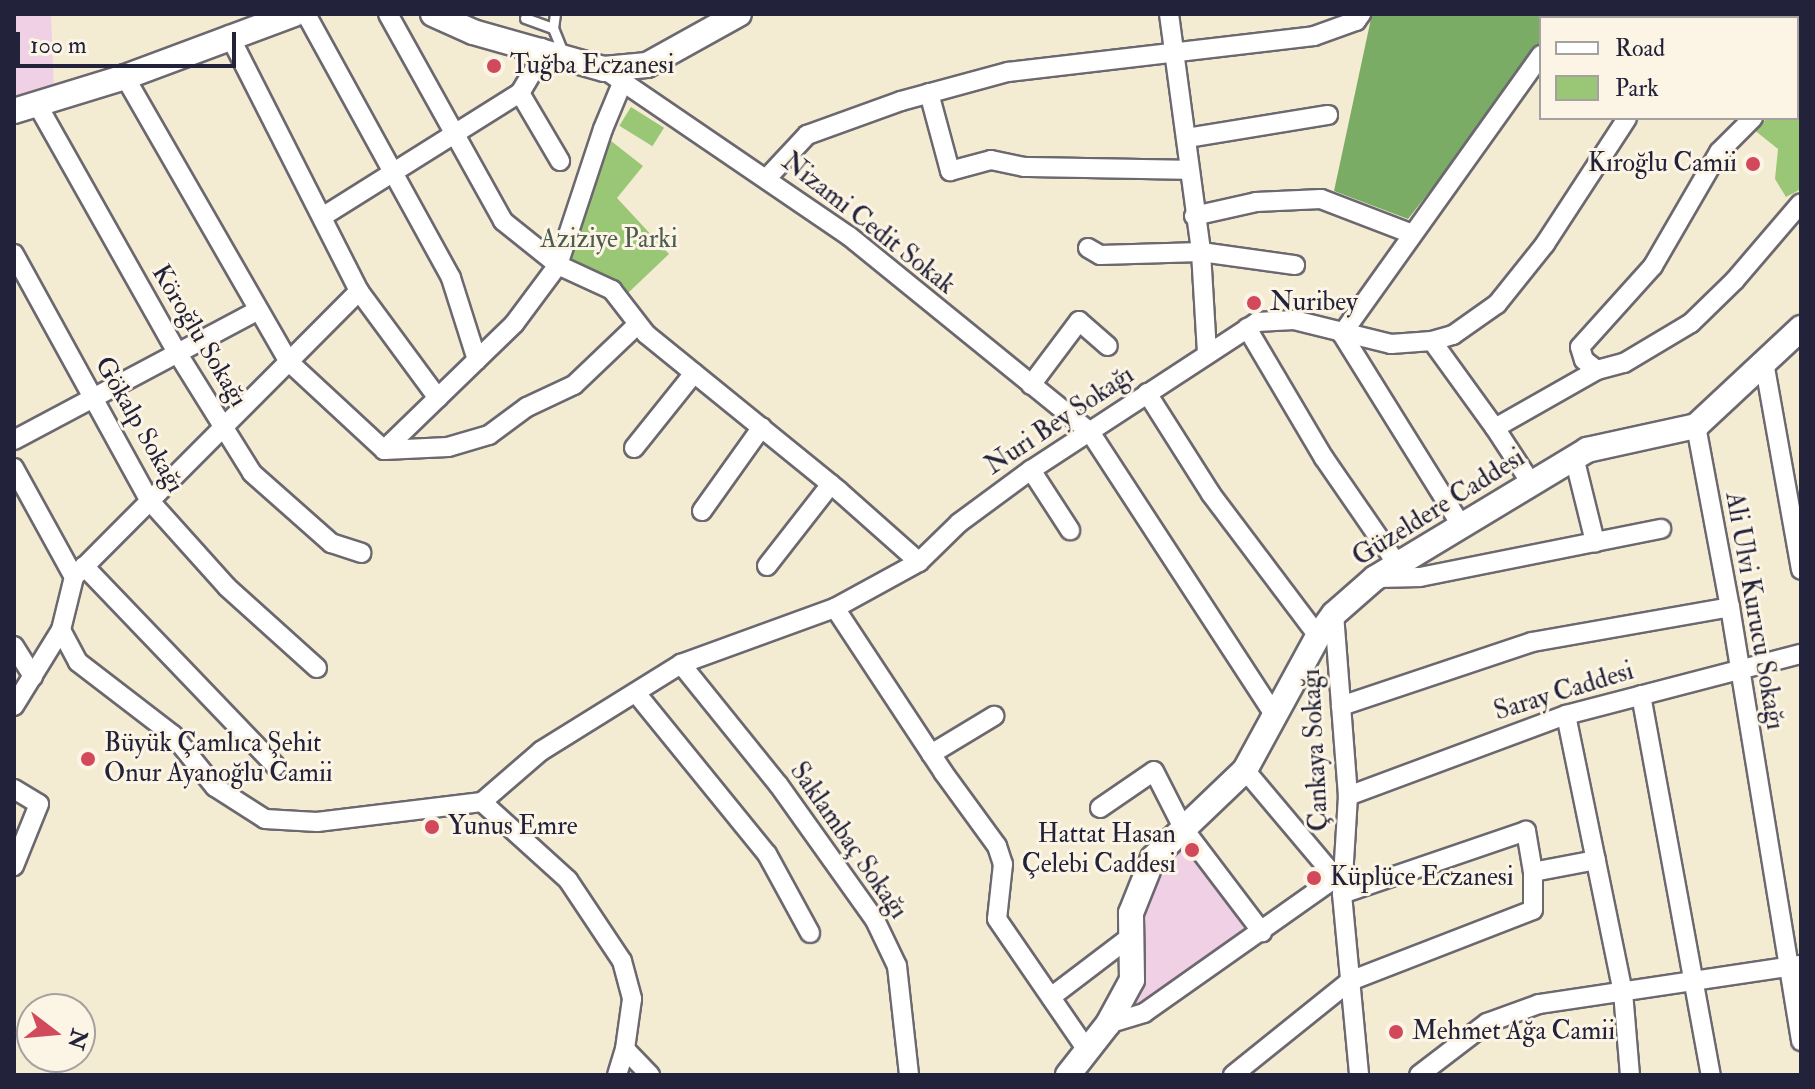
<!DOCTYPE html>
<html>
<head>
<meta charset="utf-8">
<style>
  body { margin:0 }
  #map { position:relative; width:1815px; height:1089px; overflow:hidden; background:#f4ebd3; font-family:"IM FELL Double Pica",serif }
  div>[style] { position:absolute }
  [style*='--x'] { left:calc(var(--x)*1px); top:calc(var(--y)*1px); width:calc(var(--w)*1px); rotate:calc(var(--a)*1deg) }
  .built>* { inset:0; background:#f0d0e4 }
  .green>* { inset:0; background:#9ac775; transform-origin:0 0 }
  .forest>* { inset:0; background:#7bac66 }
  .roads { filter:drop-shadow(2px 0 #6c6870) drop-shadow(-2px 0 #6c6870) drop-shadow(0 2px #6c6870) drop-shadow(0 -2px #6c6870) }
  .lane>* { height:9px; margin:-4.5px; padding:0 4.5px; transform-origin:4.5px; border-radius:4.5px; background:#fff }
  .street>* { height:18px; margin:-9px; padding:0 9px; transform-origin:9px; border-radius:9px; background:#fff }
  .secondary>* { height:24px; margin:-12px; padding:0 12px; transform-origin:12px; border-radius:12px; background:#fff }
  .dots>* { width:22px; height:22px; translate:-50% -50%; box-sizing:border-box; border:4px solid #fcf5e5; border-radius:50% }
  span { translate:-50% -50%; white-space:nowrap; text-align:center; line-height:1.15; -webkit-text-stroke:6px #fcf5e5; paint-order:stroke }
  .poi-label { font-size:26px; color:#22223b }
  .left { translate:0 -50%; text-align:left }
  .right { translate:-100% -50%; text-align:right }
  .street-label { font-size:26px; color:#22223b }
  .park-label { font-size:26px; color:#4c5c4f }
  .frame { position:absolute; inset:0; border:16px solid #22223b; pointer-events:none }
  .legend { position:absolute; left:1539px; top:16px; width:260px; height:104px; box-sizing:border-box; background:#fcf5e5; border:2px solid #a5a1a1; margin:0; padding:10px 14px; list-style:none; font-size:24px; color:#22223b }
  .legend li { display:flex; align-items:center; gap:16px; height:40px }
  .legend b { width:40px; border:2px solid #a5a1a1 }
  .north { position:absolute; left:16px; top:993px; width:80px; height:80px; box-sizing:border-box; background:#fcf5e5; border:2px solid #a5a1a1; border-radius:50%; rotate:106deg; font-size:22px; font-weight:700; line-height:32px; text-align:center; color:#22223b }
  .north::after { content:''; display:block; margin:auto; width:28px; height:36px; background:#d1495b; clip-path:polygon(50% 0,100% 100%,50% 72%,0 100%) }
  .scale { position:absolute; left:16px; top:32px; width:220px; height:36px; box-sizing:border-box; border:4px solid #22223b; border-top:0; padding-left:10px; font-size:24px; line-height:28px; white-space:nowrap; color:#22223b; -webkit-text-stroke:6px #fcf5e5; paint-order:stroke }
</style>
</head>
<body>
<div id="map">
  <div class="built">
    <div style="clip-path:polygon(14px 14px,51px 14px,54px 91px,14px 102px)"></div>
    <div style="clip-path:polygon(1182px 840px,1253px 932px,1139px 1007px,1134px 999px,1138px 910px,1155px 866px)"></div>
  </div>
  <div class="green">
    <div style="left:631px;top:107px;width:39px;height:22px;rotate:32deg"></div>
    <div style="clip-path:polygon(1797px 107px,1801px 109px,1801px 189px,1786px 197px,1775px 179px,1778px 149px,1753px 129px,1768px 118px,1797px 118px)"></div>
    <div style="clip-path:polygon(606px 137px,643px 166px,617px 198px,669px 254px,628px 293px,566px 259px)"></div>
  </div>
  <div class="forest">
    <div style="clip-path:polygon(1372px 14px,1568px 14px,1565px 18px,1541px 18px,1541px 49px,1408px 219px,1334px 191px)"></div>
  </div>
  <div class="roads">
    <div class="lane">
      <div style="--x:525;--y:18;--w:30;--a:20"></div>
      <div style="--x:553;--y:28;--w:27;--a:68"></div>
      <div style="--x:553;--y:28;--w:14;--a:-82"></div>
    </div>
    <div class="street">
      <div style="--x:306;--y:14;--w:301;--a:61.2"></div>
      <div style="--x:451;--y:278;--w:86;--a:72.4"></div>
      <div style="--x:388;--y:14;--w:237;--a:60.9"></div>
      <div style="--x:503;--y:221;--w:70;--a:38.7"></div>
      <div style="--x:558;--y:265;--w:60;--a:24.8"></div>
      <div style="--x:612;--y:290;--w:56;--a:52.3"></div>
      <div style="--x:646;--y:334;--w:249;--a:39.1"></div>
      <div style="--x:839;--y:491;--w:107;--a:41.6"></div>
      <div style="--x:1169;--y:14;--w:240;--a:82.3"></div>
      <div style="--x:1201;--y:252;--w:101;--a:86.6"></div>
      <div style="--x:1626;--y:14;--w:5;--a:53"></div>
      <div style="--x:1772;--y:14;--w:8;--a:30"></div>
      <div style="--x:1572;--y:18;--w:5;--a:-53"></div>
      <div style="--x:1732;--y:18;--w:7;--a:-34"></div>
      <div style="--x:1797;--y:28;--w:5;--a:37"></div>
      <div style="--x:604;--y:69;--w:297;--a:34.3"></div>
      <div style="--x:849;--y:236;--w:311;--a:39.1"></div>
      <div style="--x:1090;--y:432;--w:339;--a:56.9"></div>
      <div style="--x:125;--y:77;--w:327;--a:60.1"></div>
      <div style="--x:288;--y:361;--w:131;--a:42.8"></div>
      <div style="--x:1797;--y:80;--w:5;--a:-37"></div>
      <div style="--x:520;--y:93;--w:79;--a:59.5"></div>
      <div style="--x:929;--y:93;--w:81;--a:74.9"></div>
      <div style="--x:950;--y:171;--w:42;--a:-15"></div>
      <div style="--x:991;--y:160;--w:34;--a:12"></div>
      <div style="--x:1024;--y:167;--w:165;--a:1"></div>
      <div style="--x:37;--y:104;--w:287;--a:60.6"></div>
      <div style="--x:178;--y:354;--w:140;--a:58.1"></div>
      <div style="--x:252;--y:473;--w:106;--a:41.5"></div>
      <div style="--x:331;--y:543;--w:32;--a:18"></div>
      <div style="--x:1753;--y:118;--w:48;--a:135"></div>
      <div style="--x:1719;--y:152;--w:132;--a:120.1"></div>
      <div style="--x:1653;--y:266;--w:109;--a:132"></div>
      <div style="--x:1580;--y:347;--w:14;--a:73"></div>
      <div style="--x:1584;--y:360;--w:16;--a:38"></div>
      <div style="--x:1597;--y:370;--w:28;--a:-15"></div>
      <div style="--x:1624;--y:363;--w:78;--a:-30.8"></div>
      <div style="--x:1691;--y:323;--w:62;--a:-44.3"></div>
      <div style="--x:1735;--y:280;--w:101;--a:-49.4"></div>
      <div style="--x:1187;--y:138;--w:143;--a:-9.3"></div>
      <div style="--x:767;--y:178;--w:59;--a:-47.1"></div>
      <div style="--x:807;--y:135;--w:100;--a:-19.9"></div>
      <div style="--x:901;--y:101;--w:111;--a:-15.2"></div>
      <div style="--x:1008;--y:72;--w:308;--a:-6.7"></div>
      <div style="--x:1314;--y:36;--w:45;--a:-19.7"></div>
      <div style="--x:1356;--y:21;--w:9;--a:-54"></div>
      <div style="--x:1194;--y:216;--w:64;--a:-12.7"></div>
      <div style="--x:1256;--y:202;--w:65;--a:-2.6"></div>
      <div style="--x:1321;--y:199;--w:97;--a:21"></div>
      <div style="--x:322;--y:217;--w:234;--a:-32.1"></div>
      <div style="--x:520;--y:93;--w:31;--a:-59"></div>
      <div style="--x:536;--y:66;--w:19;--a:-74"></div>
      <div style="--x:1088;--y:248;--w:14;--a:30"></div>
      <div style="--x:1100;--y:255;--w:101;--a:-1.7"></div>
      <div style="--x:1201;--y:252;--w:95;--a:7.9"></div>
      <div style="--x:14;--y:254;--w:281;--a:61.2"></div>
      <div style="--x:149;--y:500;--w:117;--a:48.1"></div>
      <div style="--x:227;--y:587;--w:121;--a:42"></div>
      <div style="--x:359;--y:291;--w:133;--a:53.6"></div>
      <div style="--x:1247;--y:328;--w:151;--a:59.4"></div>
      <div style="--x:1324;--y:458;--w:129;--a:55.4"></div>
      <div style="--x:1342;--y:334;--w:343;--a:-54.5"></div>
      <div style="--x:1342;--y:334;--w:225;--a:58.1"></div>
      <div style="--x:1432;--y:341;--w:107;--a:54.1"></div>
      <div style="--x:1764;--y:362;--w:211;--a:79.9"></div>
      <div style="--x:1031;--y:385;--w:80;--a:-53.1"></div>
      <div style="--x:1079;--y:321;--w:38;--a:41"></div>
      <div style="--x:1147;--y:393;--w:120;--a:57.6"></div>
      <div style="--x:1211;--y:494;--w:178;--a:53"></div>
      <div style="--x:1696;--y:426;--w:184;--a:79.4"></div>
      <div style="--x:1730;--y:607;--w:440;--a:80.7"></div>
      <div style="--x:14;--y:440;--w:276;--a:-28"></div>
      <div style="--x:634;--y:448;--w:96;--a:-51.3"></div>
      <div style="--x:384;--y:450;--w:181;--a:-44.1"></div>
      <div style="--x:514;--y:324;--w:74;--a:-53.3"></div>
      <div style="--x:558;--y:265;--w:143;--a:-71.7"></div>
      <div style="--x:603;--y:129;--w:52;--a:-67.4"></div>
      <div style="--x:384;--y:450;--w:64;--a:-2.7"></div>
      <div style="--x:448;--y:447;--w:43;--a:-16.3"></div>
      <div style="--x:489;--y:435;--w:47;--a:-36.4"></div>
      <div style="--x:527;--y:407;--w:52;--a:-25.1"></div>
      <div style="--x:574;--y:385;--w:88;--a:-43.6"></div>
      <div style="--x:1574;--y:457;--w:88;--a:76.1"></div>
      <div style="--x:14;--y:468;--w:124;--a:61.2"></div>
      <div style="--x:74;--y:577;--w:55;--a:103.8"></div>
      <div style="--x:61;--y:630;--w:36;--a:62"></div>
      <div style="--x:78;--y:662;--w:120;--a:37.5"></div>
      <div style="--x:173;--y:735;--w:67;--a:51.1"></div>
      <div style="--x:215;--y:787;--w:59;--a:32.6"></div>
      <div style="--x:265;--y:819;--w:52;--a:3.3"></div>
      <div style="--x:317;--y:822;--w:166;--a:-6.9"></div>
      <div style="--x:1031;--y:470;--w:72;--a:57"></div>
      <div style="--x:1531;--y:483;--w:66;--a:-123.2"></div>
      <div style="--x:1495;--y:428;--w:117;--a:-29.6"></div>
      <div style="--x:702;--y:511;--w:103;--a:-54.5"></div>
      <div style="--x:84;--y:566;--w:277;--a:46.2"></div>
      <div style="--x:767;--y:566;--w:104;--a:-52"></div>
      <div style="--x:74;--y:577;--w:404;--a:-45.1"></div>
      <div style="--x:359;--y:291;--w:287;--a:-116.9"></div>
      <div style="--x:1378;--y:578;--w:42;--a:-1.4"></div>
      <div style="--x:1420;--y:577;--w:246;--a:-11.3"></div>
      <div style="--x:835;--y:608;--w:196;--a:56.6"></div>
      <div style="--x:943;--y:772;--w:92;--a:53.9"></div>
      <div style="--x:997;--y:846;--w:19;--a:72"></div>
      <div style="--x:1003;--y:864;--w:55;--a:96.2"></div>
      <div style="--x:997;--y:919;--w:159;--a:55.5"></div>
      <div style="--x:1334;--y:614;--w:183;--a:85.6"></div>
      <div style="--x:1348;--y:796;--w:98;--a:93.5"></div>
      <div style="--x:1342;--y:894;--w:182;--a:84.6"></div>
      <div style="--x:14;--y:646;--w:36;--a:58"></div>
      <div style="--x:681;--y:664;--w:154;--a:51.1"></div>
      <div style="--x:778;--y:784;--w:167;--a:54.5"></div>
      <div style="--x:875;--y:920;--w:51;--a:64.4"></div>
      <div style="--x:897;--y:966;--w:110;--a:83.7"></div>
      <div style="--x:636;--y:693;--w:208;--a:50.9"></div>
      <div style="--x:767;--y:854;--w:90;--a:61.4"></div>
      <div style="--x:1641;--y:695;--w:386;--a:79.6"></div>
      <div style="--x:14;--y:706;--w:89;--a:-58.3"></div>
      <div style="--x:1341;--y:706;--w:201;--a:-18.5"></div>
      <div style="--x:1532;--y:642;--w:201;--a:-10"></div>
      <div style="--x:1566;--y:715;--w:283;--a:78.4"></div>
      <div style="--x:1623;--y:992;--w:83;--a:85.2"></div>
      <div style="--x:931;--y:754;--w:74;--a:-31.1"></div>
      <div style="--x:1245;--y:770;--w:141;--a:49.9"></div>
      <div style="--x:14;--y:789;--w:29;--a:31"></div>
      <div style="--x:39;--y:804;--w:67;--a:112"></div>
      <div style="--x:1348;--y:796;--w:233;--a:-20.4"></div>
      <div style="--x:1566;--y:715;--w:243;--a:-14.6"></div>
      <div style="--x:482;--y:802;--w:78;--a:-40.8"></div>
      <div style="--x:541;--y:751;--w:165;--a:-31.9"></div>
      <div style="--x:681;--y:664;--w:164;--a:-20"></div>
      <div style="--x:835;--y:608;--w:96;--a:-28.7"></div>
      <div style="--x:919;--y:562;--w:56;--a:-44.3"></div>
      <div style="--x:959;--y:523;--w:89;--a:-36.4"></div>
      <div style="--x:1031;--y:470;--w:270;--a:-33.2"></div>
      <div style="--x:1257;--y:322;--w:37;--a:-3"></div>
      <div style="--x:1294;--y:320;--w:100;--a:13.9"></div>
      <div style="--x:1391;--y:344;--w:41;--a:-4.2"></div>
      <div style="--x:1432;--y:341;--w:22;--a:-16"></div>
      <div style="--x:1453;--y:335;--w:54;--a:-35.2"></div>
      <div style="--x:1497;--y:304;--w:77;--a:-51.3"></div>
      <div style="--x:1545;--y:244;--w:150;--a:-56.9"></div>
      <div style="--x:482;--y:802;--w:116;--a:42.2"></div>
      <div style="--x:568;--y:880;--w:97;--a:56.3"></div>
      <div style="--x:622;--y:961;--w:39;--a:75"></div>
      <div style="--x:632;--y:999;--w:50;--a:98"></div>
      <div style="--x:625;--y:1049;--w:27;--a:107"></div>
      <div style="--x:1100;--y:808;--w:65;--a:-34.4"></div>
      <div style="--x:1154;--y:771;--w:64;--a:63"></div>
      <div style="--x:1183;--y:828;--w:131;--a:52.8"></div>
      <div style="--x:1533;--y:872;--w:64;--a:-10.8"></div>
      <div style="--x:1051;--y:997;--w:101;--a:-37.3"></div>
      <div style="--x:1108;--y:1024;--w:38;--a:-17"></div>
      <div style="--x:1144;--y:1013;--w:246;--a:-35.2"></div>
      <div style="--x:625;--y:1049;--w:36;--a:46"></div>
      <div style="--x:1233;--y:1075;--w:150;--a:-38.8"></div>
      <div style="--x:1350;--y:981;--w:196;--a:-21.2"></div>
      <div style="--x:1533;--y:910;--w:38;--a:-90"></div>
      <div style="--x:1533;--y:872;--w:42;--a:-99.7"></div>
      <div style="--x:1526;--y:831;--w:194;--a:161.1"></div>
      <div style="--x:1419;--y:1075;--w:86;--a:-37.4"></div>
      <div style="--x:1487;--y:1023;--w:55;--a:-20.1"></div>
      <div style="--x:1539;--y:1004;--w:265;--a:-8.5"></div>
    </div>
    <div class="secondary">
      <div style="--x:433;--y:14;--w:44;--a:24.2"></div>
      <div style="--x:473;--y:32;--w:136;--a:15.8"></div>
      <div style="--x:604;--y:69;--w:43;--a:-5.3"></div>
      <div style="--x:647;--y:65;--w:105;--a:-29"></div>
      <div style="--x:14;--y:111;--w:116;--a:-17"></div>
      <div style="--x:125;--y:77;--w:180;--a:-20.4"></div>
      <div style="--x:1068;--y:1075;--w:65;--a:-51.9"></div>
      <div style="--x:1108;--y:1024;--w:50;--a:-61.4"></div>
      <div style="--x:1132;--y:980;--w:67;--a:-90.9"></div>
      <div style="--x:1131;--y:913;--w:59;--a:-68.2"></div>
      <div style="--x:1153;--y:858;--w:127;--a:-43.7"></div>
      <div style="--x:1245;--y:770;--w:153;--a:-61.4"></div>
      <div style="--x:1318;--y:636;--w:27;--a:-54"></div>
      <div style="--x:1334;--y:614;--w:55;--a:-41.3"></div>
      <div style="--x:1375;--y:578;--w:248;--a:-31.1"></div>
      <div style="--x:1587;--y:450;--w:112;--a:-12.4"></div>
      <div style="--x:1696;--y:426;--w:144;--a:-43"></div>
    </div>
  </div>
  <div class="dots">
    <div style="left:494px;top:66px;background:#d1495b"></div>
    <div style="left:1753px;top:164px;background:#d1495b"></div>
    <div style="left:1254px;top:303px;background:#d1495b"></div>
    <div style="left:88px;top:759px;background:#d1495b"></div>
    <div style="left:432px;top:827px;background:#d1495b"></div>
    <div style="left:1192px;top:850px;background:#d1495b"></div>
    <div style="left:1314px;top:878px;background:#d1495b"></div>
    <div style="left:1396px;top:1032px;background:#d1495b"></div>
  </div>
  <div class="poi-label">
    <span class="left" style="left:510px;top:66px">Tuğba Eczanesi</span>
    <span class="right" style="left:1737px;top:164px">Kıroğlu Camii</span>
    <span class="left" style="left:1270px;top:303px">Nuribey</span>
    <span class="left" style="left:104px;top:759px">Büyük Çamlıca Şehit<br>Onur Ayanoğlu Camii</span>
    <span class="left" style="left:448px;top:827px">Yunus Emre</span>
    <span class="right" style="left:1176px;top:850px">Hattat Hasan<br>Çelebi Caddesi</span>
    <span class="left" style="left:1330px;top:878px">Küplüce Eczanesi</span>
    <span class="left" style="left:1412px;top:1032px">Mehmet Ağa Camii</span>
  </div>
  <div class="street-label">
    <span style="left:868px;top:224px;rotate:38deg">Nizami Cedit Sokak</span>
    <span style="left:199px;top:336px;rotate:59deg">Köroğlu Sokağı</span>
    <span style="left:1060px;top:421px;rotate:-34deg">Nuri Bey Sokağı</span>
    <span style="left:139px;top:425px;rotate:60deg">Gökalp Sokağı</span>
    <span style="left:1439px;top:508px;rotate:-32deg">Güzeldere Caddesi</span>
    <span style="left:1754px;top:611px;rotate:80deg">Ali Ulvi Kurucu Sokağı</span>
    <span style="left:1564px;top:692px;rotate:-17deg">Saray Caddesi</span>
    <span style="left:1316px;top:750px;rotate:-93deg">Çankaya Sokağı</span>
    <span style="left:848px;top:841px;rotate:55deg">Saklambaç Sokağı</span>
  </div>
  <div class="park-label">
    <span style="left:609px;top:240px">Aziziye Parki</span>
  </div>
  <div class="frame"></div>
  <ul class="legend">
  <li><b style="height:10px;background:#fff"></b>Road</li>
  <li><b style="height:22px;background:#9ac775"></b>Park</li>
  </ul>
  <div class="north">N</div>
  <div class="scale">100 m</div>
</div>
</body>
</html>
